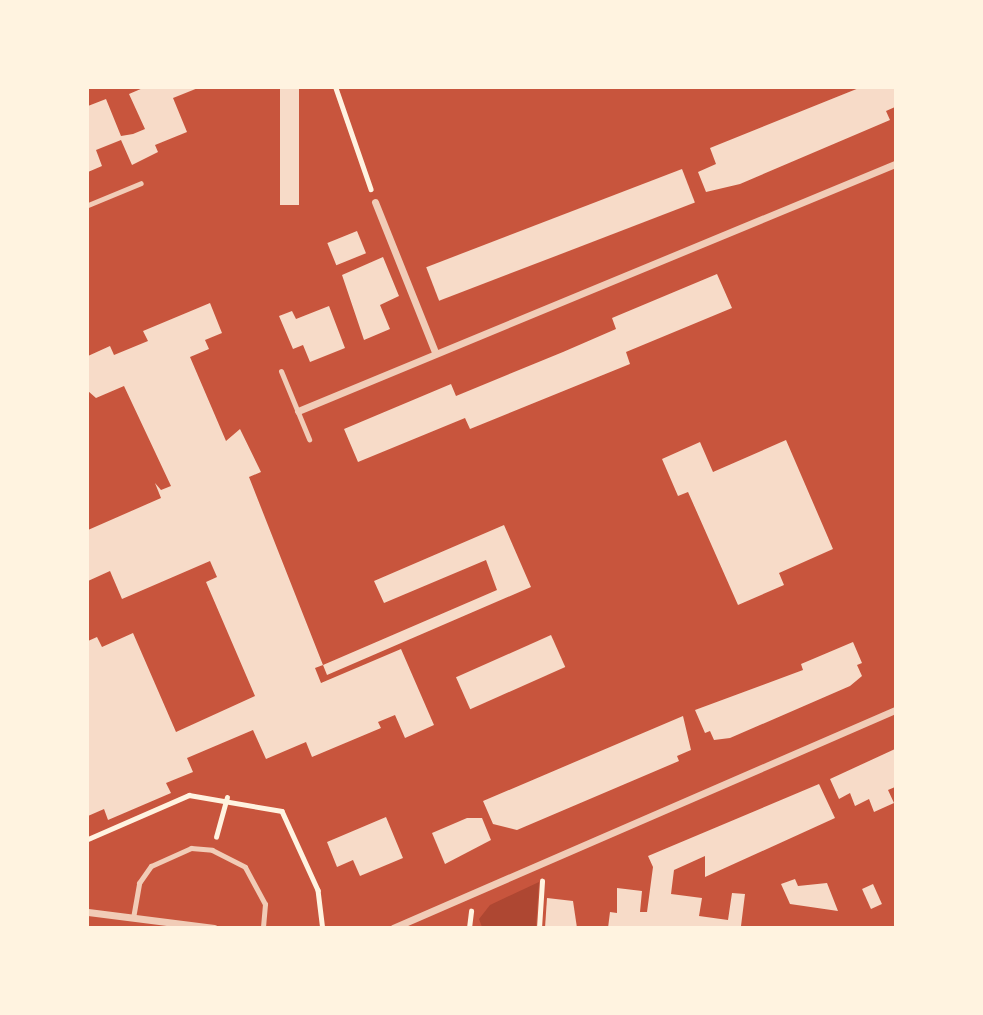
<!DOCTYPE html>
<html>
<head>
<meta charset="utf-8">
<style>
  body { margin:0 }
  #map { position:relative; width:983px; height:1015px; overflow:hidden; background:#c8553d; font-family:"DejaVu Sans",sans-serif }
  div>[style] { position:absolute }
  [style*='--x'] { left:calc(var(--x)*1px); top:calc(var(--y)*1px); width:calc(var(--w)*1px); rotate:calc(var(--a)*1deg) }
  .green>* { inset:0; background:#ae4732 }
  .building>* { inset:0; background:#f7dbc8; transform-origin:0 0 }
  .path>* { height:4.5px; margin:-2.25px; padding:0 2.25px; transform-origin:2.25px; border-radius:2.25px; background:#fff3e0 }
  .service>* { height:5px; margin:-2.5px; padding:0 2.5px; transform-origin:2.5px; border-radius:2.5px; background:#f1ccb7 }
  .minor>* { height:7px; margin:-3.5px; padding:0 3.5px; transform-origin:3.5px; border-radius:3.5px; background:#f1ccb7 }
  span { translate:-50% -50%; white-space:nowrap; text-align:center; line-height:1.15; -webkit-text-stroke:5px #fff3e0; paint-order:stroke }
  .frame { position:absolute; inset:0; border:89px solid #fff3e0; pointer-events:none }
</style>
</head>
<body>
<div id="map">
  <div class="green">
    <div style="clip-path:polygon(539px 882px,536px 927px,482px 927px,479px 919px,490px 905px)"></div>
  </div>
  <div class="building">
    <div style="clip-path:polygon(143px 88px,198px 88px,173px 98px,187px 132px,155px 145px,158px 152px,132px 165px,121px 140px,96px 150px,102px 166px,88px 172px,88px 106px,106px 99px,121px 136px,133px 134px,145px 129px,129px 94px)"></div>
    <div style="left:280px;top:88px;width:19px;height:117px"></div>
    <div style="clip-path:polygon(859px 88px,895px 88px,895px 107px,886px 111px,890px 120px,740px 184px,706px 192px,698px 172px,716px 164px,710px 148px)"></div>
    <div style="left:682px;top:169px;width:36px;height:274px;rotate:69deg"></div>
    <div style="left:357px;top:231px;width:24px;height:32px;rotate:68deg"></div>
    <div style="clip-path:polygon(383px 257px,399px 296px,380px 305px,390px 329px,364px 340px,342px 275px)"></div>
    <div style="clip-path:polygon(717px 274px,732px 308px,626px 352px,630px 364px,470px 429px,465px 418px,358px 462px,344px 429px,451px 384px,456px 396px,563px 352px,616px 329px,612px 318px)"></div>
    <div style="clip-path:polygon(210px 303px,222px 333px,205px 340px,209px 349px,190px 357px,226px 441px,240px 429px,261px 472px,249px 477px,323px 665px,315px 668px,321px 683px,401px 649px,434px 725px,405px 738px,395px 715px,378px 722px,381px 728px,312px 757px,306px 742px,266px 759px,253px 730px,187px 758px,193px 772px,166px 783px,171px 793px,108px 820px,104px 809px,88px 816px,88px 641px,97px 637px,102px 647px,133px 633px,176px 732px,255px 696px,206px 582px,217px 577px,210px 561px,122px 599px,110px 571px,88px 581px,88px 530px,161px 498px,155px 483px,161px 490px,171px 486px,124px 386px,96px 398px,88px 391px,88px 356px,110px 346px,114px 355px,148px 341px,143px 331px)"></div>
    <div style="clip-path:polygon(329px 306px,345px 348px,310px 362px,303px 345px,293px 349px,279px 316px,292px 311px,296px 319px)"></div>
    <div style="clip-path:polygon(786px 440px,833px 549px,779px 573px,784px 585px,738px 605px,688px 492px,678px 496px,662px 459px,700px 442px,713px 472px)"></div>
    <div style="clip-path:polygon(504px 525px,531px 587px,327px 675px,323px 665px,497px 590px,486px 560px,384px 603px,374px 581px)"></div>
    <div style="left:551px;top:635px;width:35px;height:104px;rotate:66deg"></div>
    <div style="clip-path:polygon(853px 642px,862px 663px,857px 665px,862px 676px,850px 686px,730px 738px,714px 740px,710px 731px,705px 733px,695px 710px,803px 670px,801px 664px)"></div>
    <div style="clip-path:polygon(683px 716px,691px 750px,677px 756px,679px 761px,517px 830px,493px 824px,483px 801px)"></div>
    <div style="clip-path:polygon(895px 749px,895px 787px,888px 790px,894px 803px,874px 812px,869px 799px,855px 806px,850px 793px,839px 799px,830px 779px)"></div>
    <div style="clip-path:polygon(819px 784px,835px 818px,705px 877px,705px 856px,674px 870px,671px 894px,702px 898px,699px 916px,728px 920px,732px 893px,745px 894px,741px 926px,608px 928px,610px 912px,617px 913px,617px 888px,642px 891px,640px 912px,647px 912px,653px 867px,648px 856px)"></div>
    <div style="clip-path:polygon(386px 817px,403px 858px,360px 876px,353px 860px,337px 867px,327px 842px)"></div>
    <div style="clip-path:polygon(467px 818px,482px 818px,491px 840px,445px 864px,432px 833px)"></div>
    <div style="clip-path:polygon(795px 879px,798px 886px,827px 883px,838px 911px,790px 904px,781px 884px)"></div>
    <div style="left:873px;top:884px;width:22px;height:12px;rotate:66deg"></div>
    <div style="clip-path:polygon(547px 898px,573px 901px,577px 928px,545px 928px)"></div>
  </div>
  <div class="path">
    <div style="--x:336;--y:88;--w:107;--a:70.9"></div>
    <div style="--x:216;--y:837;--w:41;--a:-74.6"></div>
    <div style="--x:88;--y:839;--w:110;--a:-23.5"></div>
    <div style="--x:189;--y:795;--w:94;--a:9.8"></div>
    <div style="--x:282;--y:811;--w:87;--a:65.5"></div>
    <div style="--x:318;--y:890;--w:38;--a:83"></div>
    <div style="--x:469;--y:928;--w:17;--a:-83"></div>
    <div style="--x:539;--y:928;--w:47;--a:-86.3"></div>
  </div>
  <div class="service">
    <div style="--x:88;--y:205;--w:57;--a:-22.5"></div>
    <div style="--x:281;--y:371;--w:74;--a:67.6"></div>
    <div style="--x:133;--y:918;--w:36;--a:-80"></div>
    <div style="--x:139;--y:883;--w:21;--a:-55"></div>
    <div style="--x:151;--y:866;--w:44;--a:-24.2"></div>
    <div style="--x:191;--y:848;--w:21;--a:5"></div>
    <div style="--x:212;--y:850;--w:37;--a:27"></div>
    <div style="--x:245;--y:867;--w:42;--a:61.6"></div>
    <div style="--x:265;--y:904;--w:24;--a:95"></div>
  </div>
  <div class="minor">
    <div style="--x:375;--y:202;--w:162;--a:68.2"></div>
    <div style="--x:298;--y:411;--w:646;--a:-22.48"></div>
    <div style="--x:88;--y:912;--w:127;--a:7.2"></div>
    <div style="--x:393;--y:928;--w:547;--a:-23.47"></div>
  </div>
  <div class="frame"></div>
</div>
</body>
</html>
